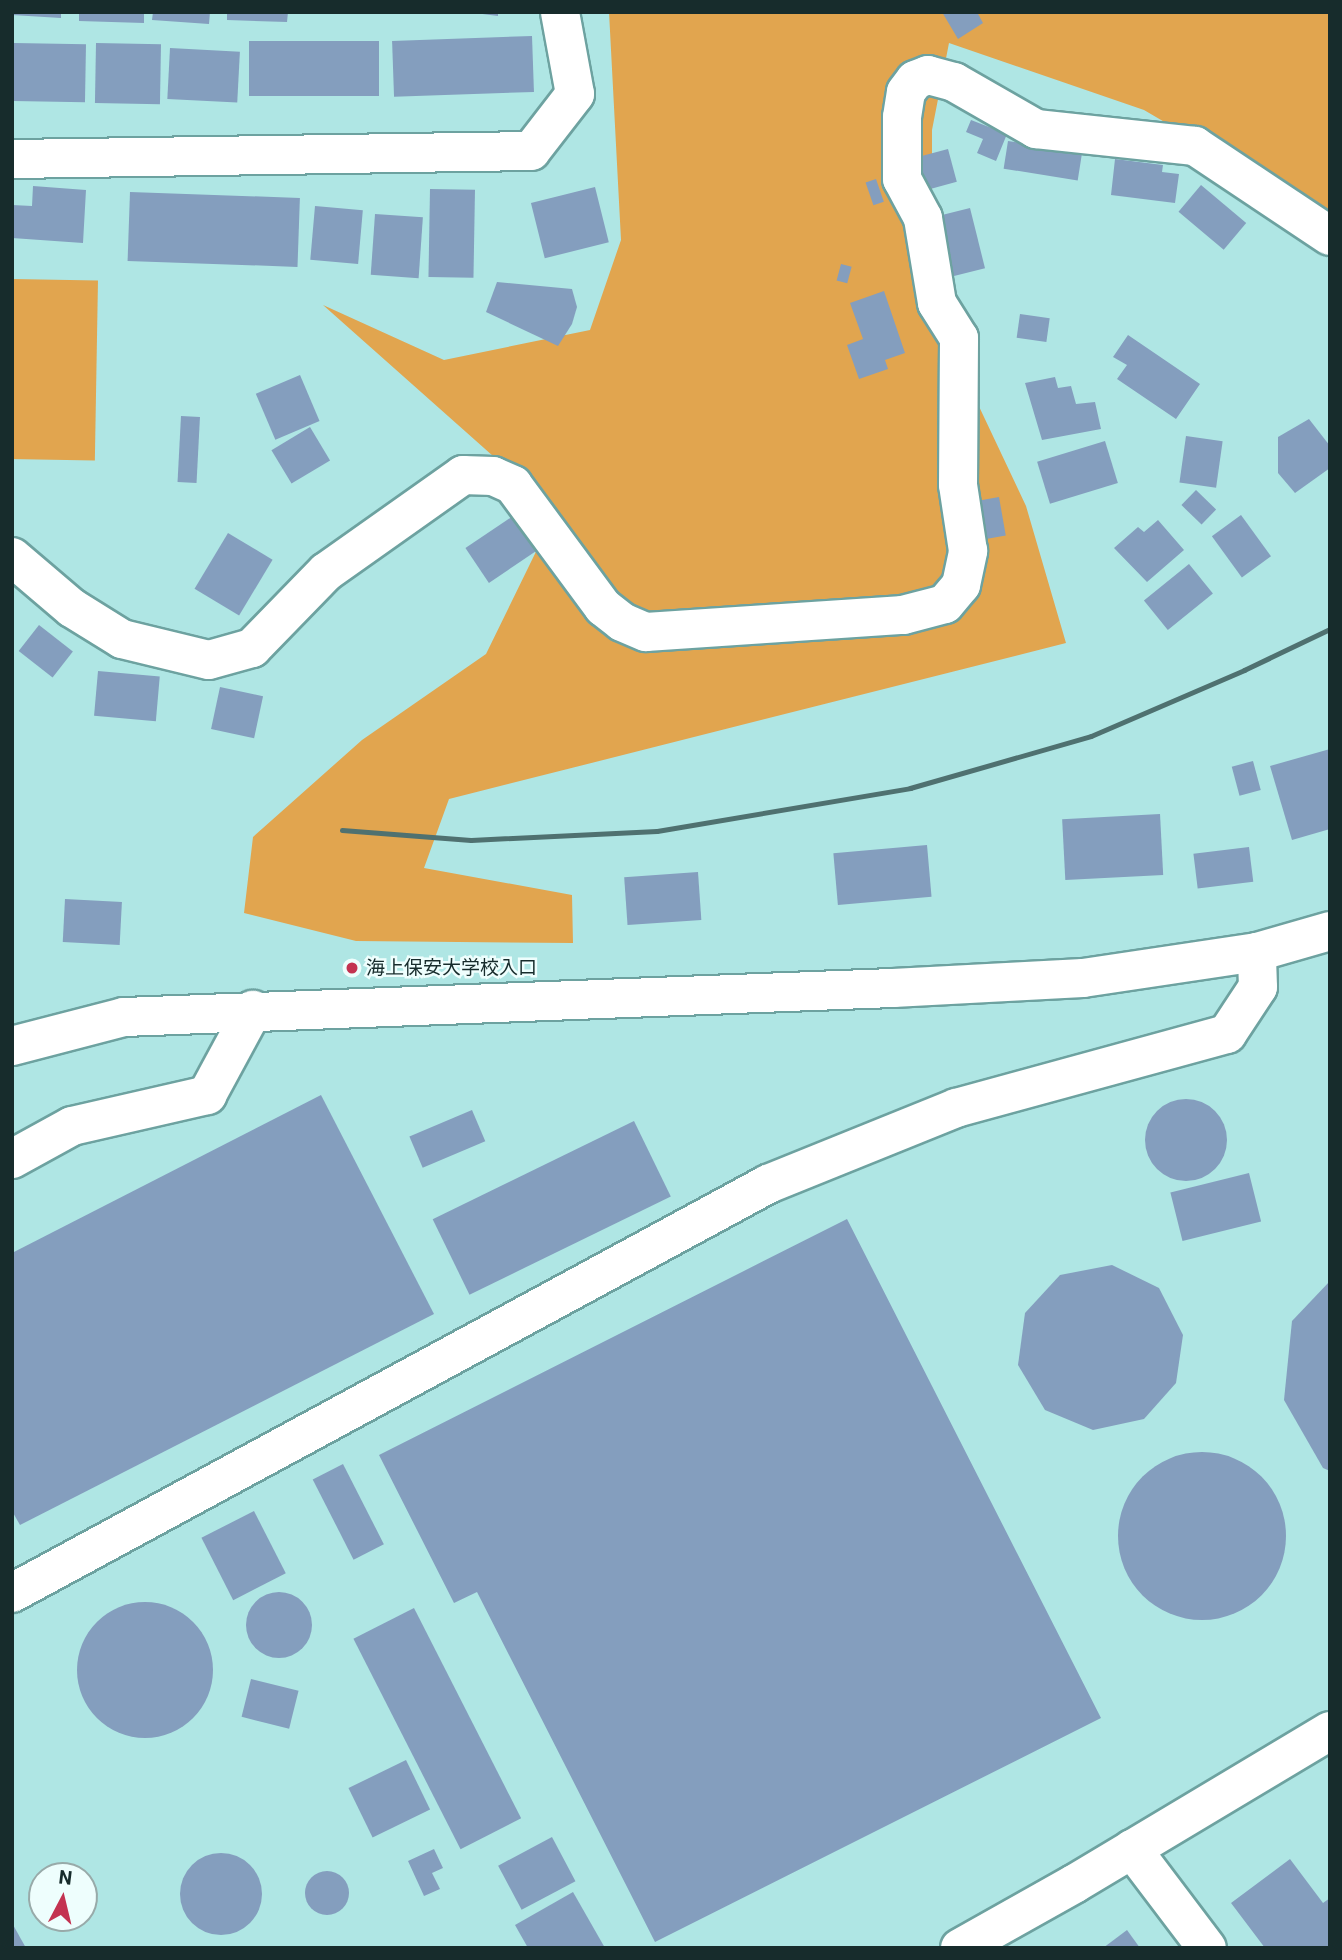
<!DOCTYPE html>
<html>
<head>
<meta charset="utf-8">
<style>
  body { margin:0 }
  #map { position:relative; width:1342px; height:1960px; overflow:hidden; background:#afe6e4; font-family:Roboto,"Noto Sans JP",sans-serif }
  div>[style] { position:absolute }
  [style*='--x'] { left:calc(var(--x)*1px); top:calc(var(--y)*1px); width:calc(var(--w)*1px); rotate:calc(var(--a)*1deg) }
  .green>* { inset:0; background:#e1a54f; transform-origin:0 0 }
  .building>* { inset:0; background:#849ebe; transform-origin:0 0 }
  .round { border-radius:50% }
  .roads { filter:drop-shadow(2px 0 #6da2a0) drop-shadow(-2px 0 #6da2a0) drop-shadow(0 2px #6da2a0) drop-shadow(0 -2px #6da2a0) }
  .minor>* { height:38px; margin:-19px; padding:0 19px; transform-origin:19px; border-radius:19px; background:#fff }
  .rail>* { height:5px; margin:-2.5px; padding:0 2.5px; transform-origin:2.5px; border-radius:2.5px; background:#4f7170 }
  .dots>* { width:19px; height:19px; translate:-50% -50%; box-sizing:border-box; border:4px solid #eefefd; border-radius:50% }
  span { translate:-50% -50%; white-space:nowrap; text-align:center; line-height:1.15; -webkit-text-stroke:5px #eefefd; paint-order:stroke }
  .poi-label { font-size:19px; color:#172c2c }
  .left { translate:0 -50%; text-align:left }
  .frame { position:absolute; inset:0; border:14px solid #172c2c; pointer-events:none }
  .north { position:absolute; left:28px; top:1862px; width:70px; height:70px; box-sizing:border-box; background:#eefefd; border:2px solid #98aaa9; border-radius:50%; rotate:7deg; font-size:19px; font-weight:700; line-height:28px; text-align:center; color:#172c2c }
  .north::after { content:''; display:block; margin:auto; width:24px; height:32px; background:#c33351; clip-path:polygon(50% 0,100% 100%,50% 72%,0 100%) }
</style>
</head>
<body>
<div id="map">
  <div class="green">
    <div style="clip-path:polygon(609px 12px,1330px 12px,1330px 219px,1144px 110px,949px 43px,932px 130px,932px 307px,1026px 506px,1066px 643px,449px 799px,424px 868px,572px 895px,573px 943px,356px 941px,244px 913px,253px 837px,362px 740px,486px 654px,550px 523px,502px 464px,323px 305px,444px 360px,590px 330px,621px 240px)"></div>
    <div style="left:12px;top:279px;width:86px;height:180px;rotate:1deg"></div>
  </div>
  <div class="building">
    <div style="clip-path:polygon(12px 12px,61px 12px,61px 18px,12px 15px)"></div>
    <div style="clip-path:polygon(79px 12px,144px 12px,144px 23px,79px 21px)"></div>
    <div style="clip-path:polygon(153px 12px,210px 12px,209px 24px,152px 20px)"></div>
    <div style="clip-path:polygon(227px 12px,288px 12px,287px 22px,227px 20px)"></div>
    <div style="clip-path:polygon(467px 12px,498px 12px,498px 16px)"></div>
    <div style="clip-path:polygon(942px 12px,977px 12px,983px 23px,958px 39px)"></div>
    <div style="left:532px;top:36px;width:56px;height:140px;rotate:88deg"></div>
    <div style="left:379px;top:41px;width:55px;height:130px;rotate:90deg"></div>
    <div style="left:14px;top:43px;width:72px;height:58px;rotate:1deg"></div>
    <div style="left:96px;top:43px;width:65px;height:60px;rotate:1deg"></div>
    <div style="left:170px;top:48px;width:70px;height:51px;rotate:3deg"></div>
    <div style="clip-path:polygon(971px 120px,1007px 134px,996px 161px,977px 153px,983px 139px,966px 132px)"></div>
    <div style="left:1008px;top:141px;width:75px;height:28px;rotate:9deg"></div>
    <div style="left:948px;top:149px;width:34px;height:36px;rotate:75deg"></div>
    <div style="clip-path:polygon(1115px 159px,1163px 165px,1162px 172px,1179px 174px,1175px 203px,1111px 195px)"></div>
    <div style="left:876px;top:179px;width:24px;height:11px;rotate:71deg"></div>
    <div style="left:1201px;top:185px;width:59px;height:35px;rotate:40deg"></div>
    <div style="clip-path:polygon(33px 186px,86px 190px,83px 243px,12px 238px,12px 205px,32px 206px)"></div>
    <div style="left:595px;top:187px;width:57px;height:66px;rotate:76deg"></div>
    <div style="left:430px;top:189px;width:45px;height:88px;rotate:1deg"></div>
    <div style="left:130px;top:192px;width:170px;height:69px;rotate:2deg"></div>
    <div style="left:315px;top:206px;width:48px;height:54px;rotate:5deg"></div>
    <div style="left:970px;top:208px;width:62px;height:34px;rotate:76deg"></div>
    <div style="left:375px;top:214px;width:48px;height:61px;rotate:4deg"></div>
    <div style="left:841px;top:264px;width:11px;height:17px;rotate:15deg"></div>
    <div style="clip-path:polygon(497px 282px,572px 289px,577px 307px,572px 324px,558px 346px,486px 312px)"></div>
    <div style="clip-path:polygon(884px 291px,905px 353px,885px 360px,888px 369px,859px 379px,847px 345px,863px 339px,850px 303px)"></div>
    <div style="left:1020px;top:314px;width:30px;height:24px;rotate:8deg"></div>
    <div style="clip-path:polygon(1128px 335px,1200px 384px,1176px 419px,1117px 379px,1127px 365px,1113px 357px)"></div>
    <div style="left:300px;top:375px;width:50px;height:48px;rotate:67deg"></div>
    <div style="clip-path:polygon(1055px 377px,1058px 388px,1071px 386px,1076px 404px,1095px 402px,1101px 429px,1042px 440px,1025px 383px)"></div>
    <div style="left:181px;top:416px;width:19px;height:66px;rotate:3deg"></div>
    <div style="clip-path:polygon(1309px 419px,1330px 446px,1330px 468px,1295px 493px,1278px 473px,1278px 437px)"></div>
    <div style="left:310px;top:427px;width:39px;height:45px;rotate:59deg"></div>
    <div style="left:1186px;top:436px;width:37px;height:47px;rotate:8deg"></div>
    <div style="left:1105px;top:441px;width:44px;height:71px;rotate:73deg"></div>
    <div style="left:1196px;top:490px;width:28px;height:21px;rotate:44deg"></div>
    <div style="left:999px;top:497px;width:39px;height:20px;rotate:80deg"></div>
    <div style="left:516px;top:514px;width:42px;height:61px;rotate:56deg"></div>
    <div style="left:1241px;top:515px;width:51px;height:36px;rotate:54deg"></div>
    <div style="clip-path:polygon(1158px 520px,1184px 550px,1147px 582px,1114px 548px,1138px 527px,1144px 532px)"></div>
    <div style="left:228px;top:533px;width:52px;height:65px;rotate:31deg"></div>
    <div style="left:1189px;top:564px;width:38px;height:58px;rotate:51deg"></div>
    <div style="left:39px;top:625px;width:43px;height:33px;rotate:38deg"></div>
    <div style="left:98px;top:671px;width:62px;height:45px;rotate:5deg"></div>
    <div style="left:220px;top:687px;width:44px;height:43px;rotate:12deg"></div>
    <div style="clip-path:polygon(1330px 749px,1330px 829px,1292px 840px,1270px 766px)"></div>
    <div style="left:1253px;top:761px;width:30px;height:22px;rotate:75deg"></div>
    <div style="left:1160px;top:814px;width:61px;height:98px;rotate:87deg"></div>
    <div style="left:927px;top:845px;width:52px;height:94px;rotate:85deg"></div>
    <div style="left:1249px;top:847px;width:35px;height:56px;rotate:83deg"></div>
    <div style="left:698px;top:872px;width:48px;height:74px;rotate:86deg"></div>
    <div style="left:65px;top:899px;width:57px;height:43px;rotate:3deg"></div>
    <div style="clip-path:polygon(321px 1095px,434px 1314px,20px 1525px,12px 1511px,12px 1253px)"></div>
    <div class="round" style="left:1145px;top:1099px;width:82px;height:82px"></div>
    <div style="left:472px;top:1110px;width:34px;height:68px;rotate:67deg"></div>
    <div style="left:634px;top:1121px;width:84px;height:224px;rotate:64deg"></div>
    <div style="left:1249px;top:1173px;width:50px;height:81px;rotate:76deg"></div>
    <div style="clip-path:polygon(847px 1219px,1101px 1718px,655px 1942px,477px 1592px,454px 1603px,379px 1455px)"></div>
    <div style="clip-path:polygon(1112px 1265px,1159px 1288px,1183px 1335px,1176px 1383px,1144px 1419px,1093px 1430px,1045px 1410px,1018px 1365px,1025px 1313px,1060px 1275px)"></div>
    <div style="clip-path:polygon(1330px 1281px,1330px 1471px,1323px 1468px,1284px 1400px,1292px 1321px)"></div>
    <div class="round" style="left:1118px;top:1452px;width:168px;height:168px"></div>
    <div style="left:343px;top:1464px;width:90px;height:34px;rotate:63deg"></div>
    <div style="left:254px;top:1511px;width:70px;height:59px;rotate:63deg"></div>
    <div class="round" style="left:246px;top:1592px;width:66px;height:66px"></div>
    <div class="round" style="left:77px;top:1602px;width:136px;height:136px"></div>
    <div style="left:414px;top:1608px;width:236px;height:68px;rotate:63deg"></div>
    <div style="left:251px;top:1679px;width:49px;height:39px;rotate:14deg"></div>
    <div style="left:406px;top:1760px;width:55px;height:64px;rotate:64deg"></div>
    <div style="left:552px;top:1837px;width:50px;height:61px;rotate:62deg"></div>
    <div style="clip-path:polygon(434px 1849px,443px 1868px,432px 1873px,440px 1889px,424px 1896px,408px 1861px)"></div>
    <div class="round" style="left:180px;top:1853px;width:82px;height:82px"></div>
    <div style="clip-path:polygon(1290px 1859px,1323px 1903px,1330px 1898px,1330px 1948px,1265px 1948px,1231px 1903px)"></div>
    <div class="round" style="left:305px;top:1871px;width:44px;height:44px"></div>
    <div style="clip-path:polygon(573px 1892px,605px 1948px,528px 1948px,515px 1925px)"></div>
    <div style="clip-path:polygon(12px 1923px,26px 1948px,12px 1948px)"></div>
    <div style="clip-path:polygon(1127px 1930px,1140px 1948px,1103px 1948px)"></div>
  </div>
  <div class="roads">
    <div class="minor">
      <div style="--x:12;--y:159;--w:519;--a:-0.88"></div>
      <div style="--x:531;--y:151;--w:72;--a:-52.3"></div>
      <div style="--x:575;--y:94;--w:83;--a:-100.4"></div>
      <div style="--x:12;--y:557;--w:79;--a:40.4"></div>
      <div style="--x:72;--y:608;--w:59;--a:31.8"></div>
      <div style="--x:122;--y:639;--w:89;--a:13.6"></div>
      <div style="--x:209;--y:660;--w:45;--a:-15.6"></div>
      <div style="--x:252;--y:648;--w:106;--a:-45.8"></div>
      <div style="--x:326;--y:572;--w:168;--a:-35.3"></div>
      <div style="--x:463;--y:475;--w:30;--a:2"></div>
      <div style="--x:493;--y:476;--w:22;--a:24"></div>
      <div style="--x:513;--y:485;--w:152;--a:53.6"></div>
      <div style="--x:603;--y:607;--w:24;--a:38"></div>
      <div style="--x:622;--y:622;--w:26;--a:23"></div>
      <div style="--x:646;--y:632;--w:258;--a:-3.8"></div>
      <div style="--x:903;--y:615;--w:43;--a:-14.7"></div>
      <div style="--x:945;--y:604;--w:25;--a:-50"></div>
      <div style="--x:961;--y:585;--w:35;--a:-78"></div>
      <div style="--x:968;--y:551;--w:67;--a:-98.6"></div>
      <div style="--x:958;--y:485;--w:147;--a:-89.6"></div>
      <div style="--x:959;--y:338;--w:41;--a:-122.2"></div>
      <div style="--x:937;--y:303;--w:86;--a:-99.4"></div>
      <div style="--x:923;--y:218;--w:44;--a:-118.3"></div>
      <div style="--x:902;--y:179;--w:62;--a:-90"></div>
      <div style="--x:902;--y:117;--w:25;--a:-81"></div>
      <div style="--x:906;--y:92;--w:15;--a:-53"></div>
      <div style="--x:915;--y:80;--w:14;--a:-21"></div>
      <div style="--x:928;--y:75;--w:27;--a:15"></div>
      <div style="--x:954;--y:82;--w:95;--a:29.8"></div>
      <div style="--x:1036;--y:129;--w:160;--a:6.1"></div>
      <div style="--x:1195;--y:146;--w:162;--a:33.7"></div>
      <div style="--x:12;--y:1046;--w:116;--a:-14.5"></div>
      <div style="--x:124;--y:1017;--w:770;--a:-2.16"></div>
      <div style="--x:893;--y:988;--w:190;--a:-3"></div>
      <div style="--x:1083;--y:978;--w:176;--a:-8.5"></div>
      <div style="--x:1257;--y:952;--w:76;--a:-16"></div>
      <div style="--x:12;--y:1159;--w:68;--a:-28.8"></div>
      <div style="--x:72;--y:1126;--w:139;--a:-12.9"></div>
      <div style="--x:207;--y:1095;--w:97;--a:-61.6"></div>
      <div style="--x:12;--y:1593;--w:860;--a:-28.41"></div>
      <div style="--x:768;--y:1184;--w:203;--a:-22"></div>
      <div style="--x:956;--y:1108;--w:281;--a:-15.3"></div>
      <div style="--x:1227;--y:1034;--w:56;--a:-56.6"></div>
      <div style="--x:1258;--y:987;--w:35;--a:-92"></div>
      <div style="--x:1132;--y:1849;--w:124;--a:52.9"></div>
      <div style="--x:960;--y:1948;--w:131;--a:-29.3"></div>
      <div style="--x:1074;--y:1884;--w:298;--a:-30.9"></div>
    </div>
  </div>
  <div class="rail">
    <div style="--x:342;--y:830;--w:129;--a:4.4"></div>
    <div style="--x:471;--y:840;--w:186;--a:-2.8"></div>
    <div style="--x:657;--y:831;--w:257;--a:-9.6"></div>
    <div style="--x:910;--y:788;--w:188;--a:-16"></div>
    <div style="--x:1091;--y:736;--w:167;--a:-23.3"></div>
    <div style="--x:1244;--y:670;--w:95;--a:-25.5"></div>
  </div>
  <div class="dots">
    <div style="left:352px;top:968px;background:#c33351"></div>
  </div>
  <div class="poi-label">
    <span class="left" style="left:366px;top:968px">海上保安大学校入口</span>
  </div>
  <div class="frame"></div>
  <div class="north">N</div>
</div>
</body>
</html>
